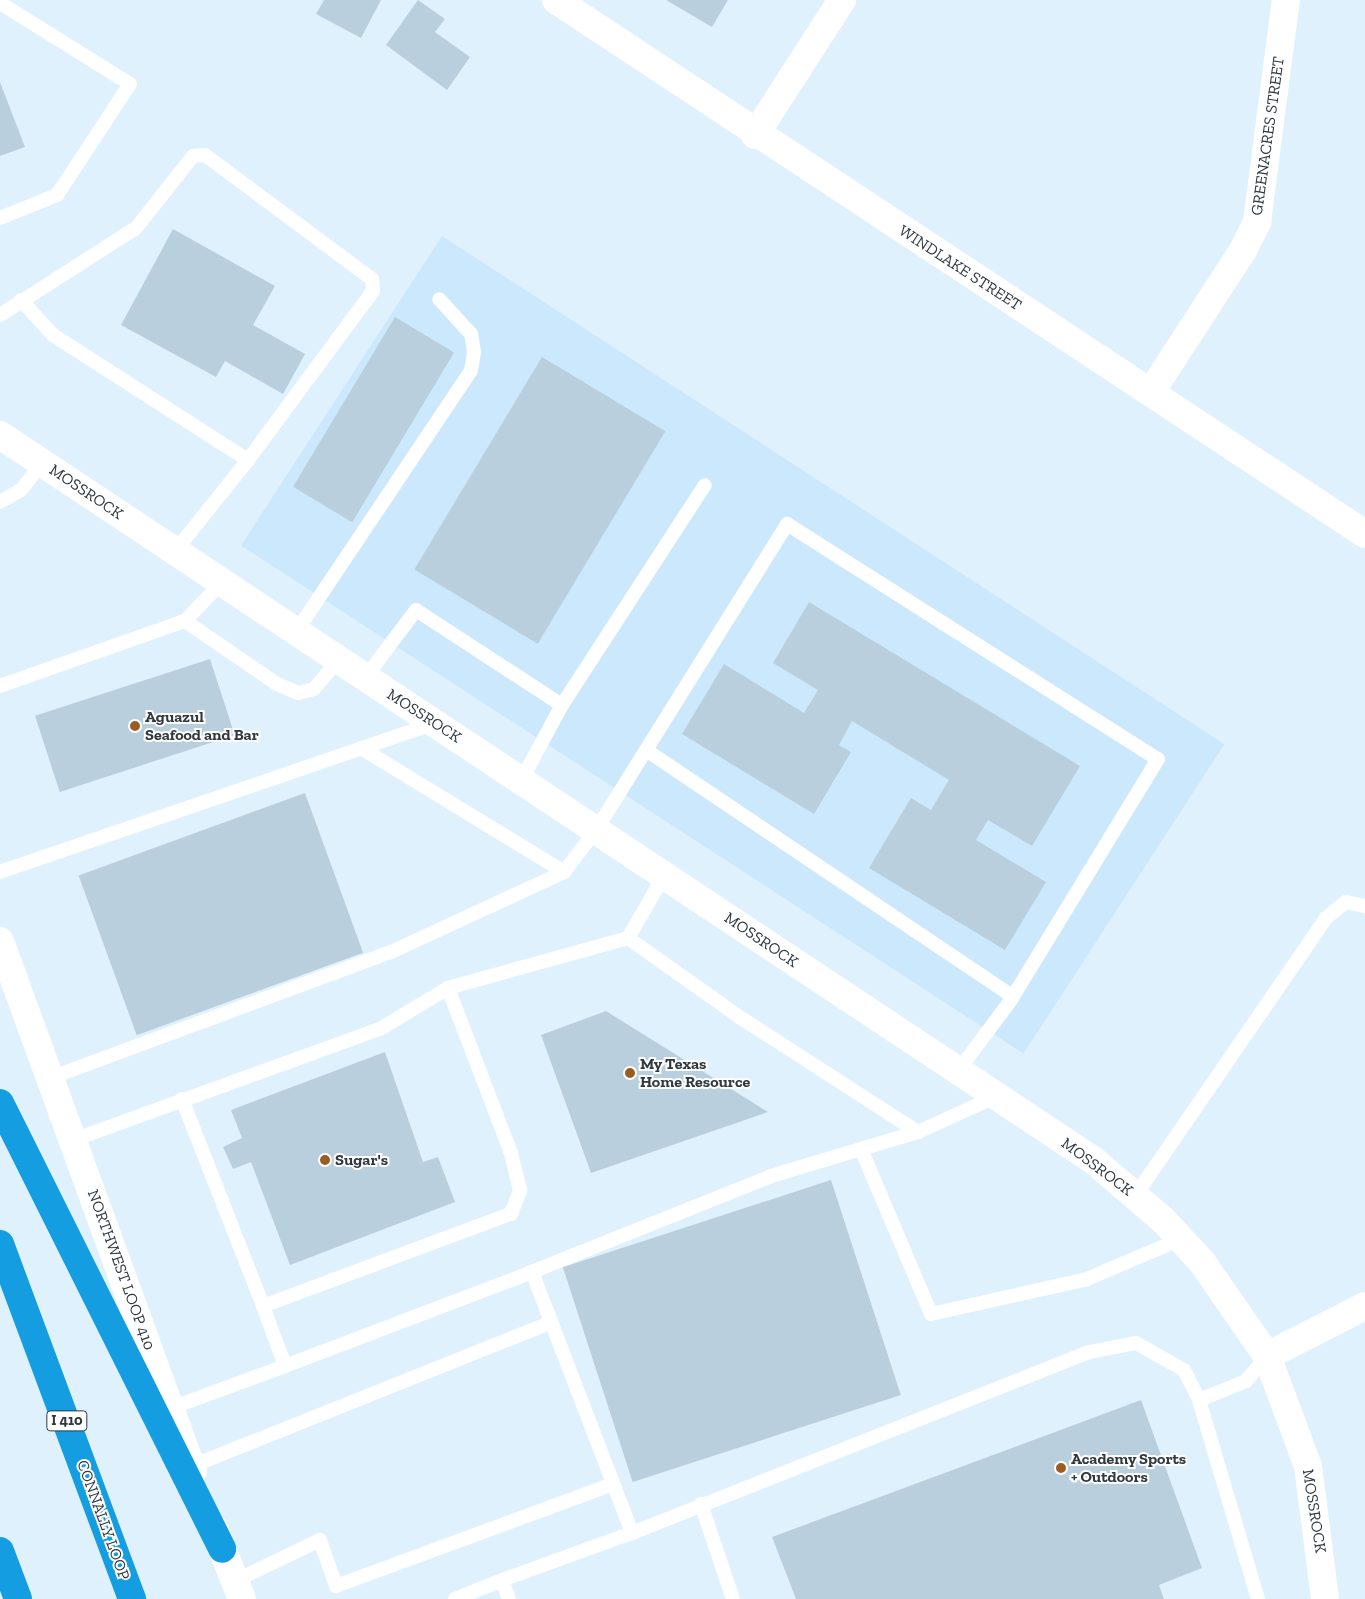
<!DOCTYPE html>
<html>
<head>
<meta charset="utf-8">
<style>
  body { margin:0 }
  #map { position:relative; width:1365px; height:1599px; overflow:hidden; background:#e0f1fe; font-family:"Zilla Slab",serif }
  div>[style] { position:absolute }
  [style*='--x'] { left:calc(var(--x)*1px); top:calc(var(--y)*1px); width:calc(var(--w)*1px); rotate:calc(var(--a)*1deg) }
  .built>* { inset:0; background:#cbe8fc; transform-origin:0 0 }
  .building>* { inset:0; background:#bacfde; transform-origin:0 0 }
  .lane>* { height:14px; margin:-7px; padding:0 7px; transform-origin:7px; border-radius:7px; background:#fff }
  .street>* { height:28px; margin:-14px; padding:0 14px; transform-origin:14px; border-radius:14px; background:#fff }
  .secondary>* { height:28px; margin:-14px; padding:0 14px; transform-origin:14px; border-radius:14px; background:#fff }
  .highway>* { height:28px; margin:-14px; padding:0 14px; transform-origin:14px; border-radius:14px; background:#149ee1 }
  .dots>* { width:14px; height:14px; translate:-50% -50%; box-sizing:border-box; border:2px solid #fff; border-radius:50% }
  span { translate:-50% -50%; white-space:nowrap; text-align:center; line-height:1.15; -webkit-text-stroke:4px #fff; paint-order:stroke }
  .shield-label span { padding:1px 4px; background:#fff; border:1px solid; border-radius:4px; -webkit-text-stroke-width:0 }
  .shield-label { font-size:15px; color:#30393f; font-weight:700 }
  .street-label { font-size:16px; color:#30393f }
  .poi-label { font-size:16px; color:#30393f; font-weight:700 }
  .left { translate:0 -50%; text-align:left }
</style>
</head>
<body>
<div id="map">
  <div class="built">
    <div style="left:442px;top:236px;width:933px;height:369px;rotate:33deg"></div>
  </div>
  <div class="building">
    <div style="clip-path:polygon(324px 0,381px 0,361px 38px,316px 14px)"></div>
    <div style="clip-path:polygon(418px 0,445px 19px,435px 32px,470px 57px,447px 90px,386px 45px)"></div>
    <div style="clip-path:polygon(666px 0,728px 0,712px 27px)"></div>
    <div style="clip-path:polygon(0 82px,25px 147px,0 156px)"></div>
    <div style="clip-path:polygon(173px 229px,275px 286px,253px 325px,305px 354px,283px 394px,225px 361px,216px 377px,121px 325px)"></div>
    <div style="left:395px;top:317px;width:69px;height:198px;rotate:31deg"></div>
    <div style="left:542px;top:357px;width:144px;height:248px;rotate:31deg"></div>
    <div style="clip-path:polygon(809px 602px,1080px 766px,1032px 846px,988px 820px,976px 840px,1046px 882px,1005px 950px,869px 868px,911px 798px,931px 810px,949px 780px,852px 721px,839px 745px,851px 752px,814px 814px,682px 734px,724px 664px,804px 713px,818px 690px,773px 663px)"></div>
    <div style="left:210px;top:659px;width:80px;height:184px;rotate:72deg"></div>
    <div style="left:305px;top:793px;width:170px;height:241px;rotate:70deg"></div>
    <div style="clip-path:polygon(606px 1011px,768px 1112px,591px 1173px,541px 1035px)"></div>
    <div style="clip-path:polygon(385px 1052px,423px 1162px,438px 1157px,455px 1202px,290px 1265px,251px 1162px,233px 1169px,223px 1147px,242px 1138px,231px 1110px)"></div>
    <div style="left:831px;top:1180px;width:226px;height:282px;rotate:72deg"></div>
    <div style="clip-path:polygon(1141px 1400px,1202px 1568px,1159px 1585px,1164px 1599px,796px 1599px,772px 1537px)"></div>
  </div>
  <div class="lane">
    <div style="--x:0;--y:3;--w:153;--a:31.9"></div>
    <div style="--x:130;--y:84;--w:133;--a:123.3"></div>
    <div style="--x:57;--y:195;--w:61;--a:158"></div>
    <div style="--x:21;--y:300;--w:47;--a:47.6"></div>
    <div style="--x:53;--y:335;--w:232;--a:32.7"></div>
    <div style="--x:248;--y:460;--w:117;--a:128.7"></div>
    <div style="--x:0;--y:315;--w:161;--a:-32.6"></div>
    <div style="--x:136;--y:228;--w:92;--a:-51.6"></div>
    <div style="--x:193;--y:156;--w:12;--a:-5"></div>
    <div style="--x:205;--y:155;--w:208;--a:36.6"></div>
    <div style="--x:372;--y:279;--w:12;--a:85"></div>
    <div style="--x:373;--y:291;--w:210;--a:126.5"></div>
    <div style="--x:0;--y:502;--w:24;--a:-30"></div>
    <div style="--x:21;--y:490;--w:34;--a:-52"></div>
    <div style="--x:185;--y:621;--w:112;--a:34.4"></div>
    <div style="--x:277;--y:684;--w:23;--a:23"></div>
    <div style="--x:298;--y:693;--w:16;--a:-14"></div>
    <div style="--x:314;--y:689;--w:38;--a:-50"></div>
    <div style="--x:296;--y:632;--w:314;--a:-56.2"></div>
    <div style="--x:471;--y:371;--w:19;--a:-81"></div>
    <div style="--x:474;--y:352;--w:18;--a:-99"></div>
    <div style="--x:471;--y:334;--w:47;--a:-132.4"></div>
    <div style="--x:365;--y:678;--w:85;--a:-53.1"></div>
    <div style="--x:416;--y:610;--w:174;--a:33.1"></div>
    <div style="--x:562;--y:705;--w:262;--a:-57"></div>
    <div style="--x:0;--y:686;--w:196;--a:-19.4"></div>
    <div style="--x:185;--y:621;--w:54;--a:-46.5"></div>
    <div style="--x:361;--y:748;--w:238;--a:31.4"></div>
    <div style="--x:646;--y:750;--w:442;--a:33.9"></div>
    <div style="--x:521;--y:781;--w:86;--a:-61.7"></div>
    <div style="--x:0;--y:872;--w:459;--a:-18.9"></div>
    <div style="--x:628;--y:938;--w:138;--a:35.3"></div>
    <div style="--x:741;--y:1018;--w:211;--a:32.8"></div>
    <div style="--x:50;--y:1078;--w:364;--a:-20.3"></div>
    <div style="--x:391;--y:952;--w:191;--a:-24.8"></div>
    <div style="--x:564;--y:872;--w:53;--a:-52.7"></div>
    <div style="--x:596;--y:830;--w:361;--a:-58"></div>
    <div style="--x:787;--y:524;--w:439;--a:32.4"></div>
    <div style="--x:1158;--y:759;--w:282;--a:121.4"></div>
    <div style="--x:1011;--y:1000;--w:89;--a:126.7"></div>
    <div style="--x:182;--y:1099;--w:222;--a:68.6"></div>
    <div style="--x:73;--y:1140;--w:326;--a:-19.9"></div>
    <div style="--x:380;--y:1029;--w:79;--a:-31.1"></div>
    <div style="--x:448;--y:988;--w:187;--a:-15.5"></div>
    <div style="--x:628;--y:938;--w:72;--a:-59.9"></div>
    <div style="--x:861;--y:1149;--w:179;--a:67"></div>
    <div style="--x:931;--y:1314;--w:160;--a:-12.6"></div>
    <div style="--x:1087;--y:1279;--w:102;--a:-23.1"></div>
    <div style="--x:1135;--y:1196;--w:337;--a:-55.5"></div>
    <div style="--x:1326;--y:918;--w:26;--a:-39"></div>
    <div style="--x:1346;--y:902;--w:19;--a:12"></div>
    <div style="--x:524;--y:1275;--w:266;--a:-21.8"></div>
    <div style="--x:771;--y:1176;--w:153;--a:-16.7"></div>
    <div style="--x:918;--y:1132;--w:87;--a:-24.5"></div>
    <div style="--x:285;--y:1366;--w:264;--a:-20.8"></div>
    <div style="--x:532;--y:1272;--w:280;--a:69"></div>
    <div style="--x:1199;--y:1400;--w:51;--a:-22"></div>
    <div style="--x:1246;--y:1381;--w:33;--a:-50"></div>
    <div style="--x:171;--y:1408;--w:121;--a:-20.2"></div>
    <div style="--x:285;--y:1366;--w:64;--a:-110.1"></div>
    <div style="--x:263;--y:1306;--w:265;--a:-20.4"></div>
    <div style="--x:511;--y:1214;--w:26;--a:-69"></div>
    <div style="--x:520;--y:1190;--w:38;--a:-104"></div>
    <div style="--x:511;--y:1153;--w:177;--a:-110.9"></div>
    <div style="--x:192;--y:1466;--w:386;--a:-21.8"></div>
    <div style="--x:701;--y:1504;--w:100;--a:71.4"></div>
    <div style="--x:235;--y:1581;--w:94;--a:-25.8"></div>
    <div style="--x:320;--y:1540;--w:49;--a:70.8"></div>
    <div style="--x:336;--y:1586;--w:295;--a:-20.2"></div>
    <div style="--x:455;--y:1599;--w:51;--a:-22"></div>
    <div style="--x:509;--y:1599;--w:20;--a:-110"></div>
    <div style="--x:502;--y:1580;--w:138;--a:-19.9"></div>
    <div style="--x:632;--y:1533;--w:492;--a:-21.6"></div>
    <div style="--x:1090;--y:1352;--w:47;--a:-11.1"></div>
    <div style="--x:1136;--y:1343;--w:55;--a:29.4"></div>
    <div style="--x:1184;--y:1370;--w:34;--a:63"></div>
    <div style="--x:1199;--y:1400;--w:208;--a:73.5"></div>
  </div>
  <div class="street">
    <div style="--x:556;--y:0;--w:969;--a:33.43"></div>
    <div style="--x:755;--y:135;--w:161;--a:-57.2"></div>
    <div style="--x:1151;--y:392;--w:167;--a:-57"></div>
    <div style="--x:1242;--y:252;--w:34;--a:-63"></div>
    <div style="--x:1257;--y:222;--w:224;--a:-82.6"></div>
    <div style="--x:1267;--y:1356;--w:110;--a:-27"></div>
  </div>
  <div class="secondary">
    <div style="--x:0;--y:435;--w:1312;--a:33.56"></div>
    <div style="--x:1093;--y:1160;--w:92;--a:40.6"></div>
    <div style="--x:1163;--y:1220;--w:57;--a:47.1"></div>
    <div style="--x:1202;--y:1262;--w:114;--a:55.3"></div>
    <div style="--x:1267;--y:1356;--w:117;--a:69.6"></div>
    <div style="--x:1308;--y:1466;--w:134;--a:82.7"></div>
    <div style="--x:0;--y:941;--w:564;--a:69.99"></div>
    <div style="--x:214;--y:1528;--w:76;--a:68.5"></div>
  </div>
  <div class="highway">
    <div style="--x:0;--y:1103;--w:498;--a:63.5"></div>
    <div style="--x:0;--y:1244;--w:379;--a:69.6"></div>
    <div style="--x:0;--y:1551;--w:51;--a:69.4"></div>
  </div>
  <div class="dots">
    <div style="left:135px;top:726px;background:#9b5c24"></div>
    <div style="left:630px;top:1073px;background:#9b5c24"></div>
    <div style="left:325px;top:1160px;background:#9b5c24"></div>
    <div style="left:1061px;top:1468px;background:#9b5c24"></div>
  </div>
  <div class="shield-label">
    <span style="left:67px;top:1421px">I 410</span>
  </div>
  <div class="street-label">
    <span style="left:1268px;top:136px;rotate:-82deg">GREENACRES STREET</span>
    <span style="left:960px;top:268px;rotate:33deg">WINDLAKE STREET</span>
    <span style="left:86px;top:492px;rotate:34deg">MOSSROCK</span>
    <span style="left:424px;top:716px;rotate:33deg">MOSSROCK</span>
    <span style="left:761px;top:940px;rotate:34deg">MOSSROCK</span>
    <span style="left:1097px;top:1167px;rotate:37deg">MOSSROCK</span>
    <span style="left:121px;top:1270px;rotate:70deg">NORTHWEST LOOP 410</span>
    <span style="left:1314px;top:1511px;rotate:81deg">MOSSROCK</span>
    <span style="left:103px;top:1520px;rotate:70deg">CONNALLY LOOP</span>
  </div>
  <div class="poi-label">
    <span class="left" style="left:145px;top:726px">Aguazul<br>Seafood and Bar</span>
    <span class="left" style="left:640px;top:1073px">My Texas<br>Home Resource</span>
    <span class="left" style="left:335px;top:1160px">Sugar's</span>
    <span class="left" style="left:1071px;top:1468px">Academy Sports<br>+ Outdoors</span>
  </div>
</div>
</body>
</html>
